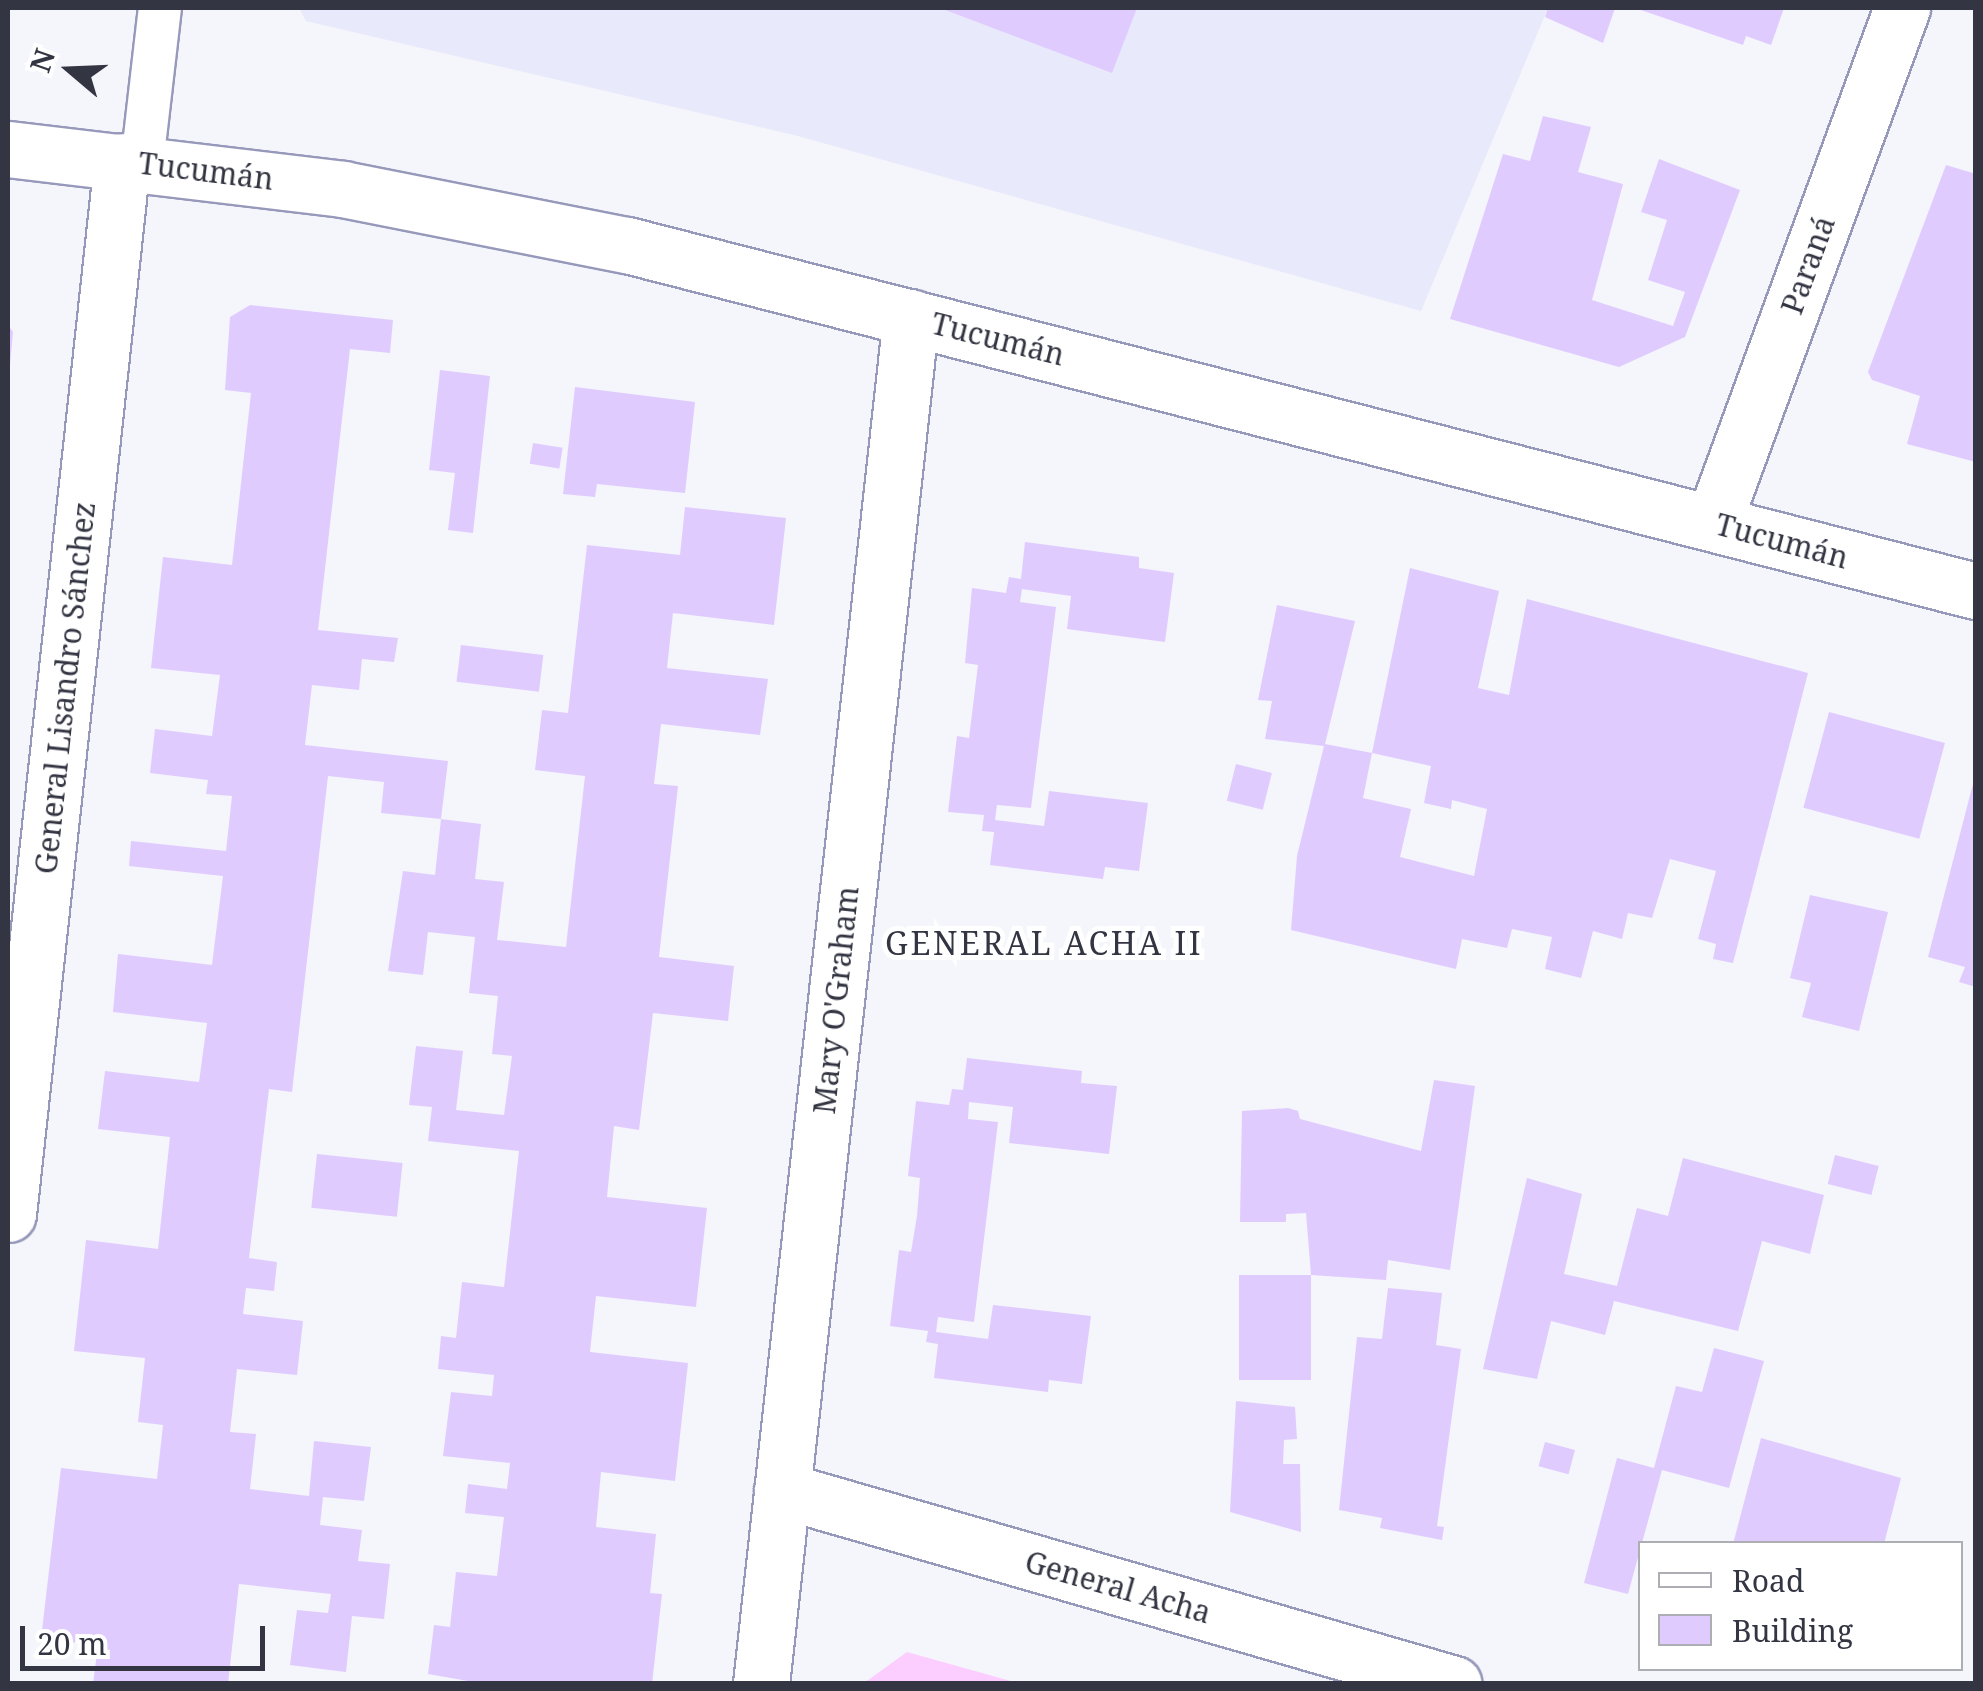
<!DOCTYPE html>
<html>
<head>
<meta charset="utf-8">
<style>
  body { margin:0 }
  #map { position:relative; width:1983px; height:1691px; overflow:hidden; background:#f5f5fc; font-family:"Noto Serif",serif }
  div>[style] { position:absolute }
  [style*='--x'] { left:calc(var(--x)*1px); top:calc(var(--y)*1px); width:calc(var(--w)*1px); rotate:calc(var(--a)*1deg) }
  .built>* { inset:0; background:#e8e9fa }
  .green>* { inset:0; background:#fcceff }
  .building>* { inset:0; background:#e0cbff; transform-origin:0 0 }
  .roads { filter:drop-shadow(2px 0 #9799ba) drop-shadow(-2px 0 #9799ba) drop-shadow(0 2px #9799ba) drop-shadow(0 -2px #9799ba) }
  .lane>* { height:42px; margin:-21px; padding:0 21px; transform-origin:21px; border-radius:21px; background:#fff }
  .street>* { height:55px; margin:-27.5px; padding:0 27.5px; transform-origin:27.5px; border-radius:27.5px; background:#fff }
  .secondary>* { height:55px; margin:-27.5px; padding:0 27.5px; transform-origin:27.5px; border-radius:27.5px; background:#fff }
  span { translate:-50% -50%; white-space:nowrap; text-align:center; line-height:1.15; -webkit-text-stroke:10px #fff; paint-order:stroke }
  .street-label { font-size:30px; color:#333542 }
  .neighbourhood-label { font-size:32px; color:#333542; letter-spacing:2.5px }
  .frame { position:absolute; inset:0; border:10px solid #333542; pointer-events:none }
  .legend { position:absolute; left:1638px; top:1541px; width:325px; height:130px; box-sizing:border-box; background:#fff; border:2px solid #adaeb3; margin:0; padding:12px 18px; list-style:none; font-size:30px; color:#333542 }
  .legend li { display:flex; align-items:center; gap:20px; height:50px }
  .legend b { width:50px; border:2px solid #adaeb3 }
  .north { position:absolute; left:20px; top:20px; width:100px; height:100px; -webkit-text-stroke:8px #fff; paint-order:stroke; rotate:289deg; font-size:28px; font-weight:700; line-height:40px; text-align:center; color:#333542 }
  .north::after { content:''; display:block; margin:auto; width:35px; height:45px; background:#333542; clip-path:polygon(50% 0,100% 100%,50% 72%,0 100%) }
  .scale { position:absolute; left:20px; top:1626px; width:245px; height:45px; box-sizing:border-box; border:5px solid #333542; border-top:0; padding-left:12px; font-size:30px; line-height:35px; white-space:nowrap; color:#333542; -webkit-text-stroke:8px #fff; paint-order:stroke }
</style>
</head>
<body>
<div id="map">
  <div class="built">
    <div style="clip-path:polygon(299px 8px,1548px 8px,1421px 311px,798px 136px,306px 21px)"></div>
  </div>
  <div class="green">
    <div style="clip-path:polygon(907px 1652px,1018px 1683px,864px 1683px)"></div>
  </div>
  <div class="building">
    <div style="clip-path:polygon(940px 8px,1137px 8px,1112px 73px)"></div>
    <div style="clip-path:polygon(1548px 8px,1615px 8px,1603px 43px,1545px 17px)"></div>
    <div style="clip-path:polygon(1635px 8px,1784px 8px,1771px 45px,1746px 36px,1743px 45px)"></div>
    <div style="clip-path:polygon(1543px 116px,1591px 127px,1578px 172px,1623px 184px,1592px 300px,1673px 326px,1685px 292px,1648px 280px,1667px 220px,1641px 212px,1659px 159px,1740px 190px,1685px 337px,1619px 367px,1450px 319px,1503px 154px,1530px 161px)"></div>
    <div style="clip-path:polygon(1946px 165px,1976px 174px,1976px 462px,1907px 444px,1920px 396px,1872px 380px,1868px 372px)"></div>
    <div style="clip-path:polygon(250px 305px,393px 320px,390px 353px,350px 349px,318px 630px,398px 638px,394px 662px,362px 659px,359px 690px,312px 685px,305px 745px,448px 761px,441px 819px,381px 813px,384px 782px,328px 776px,292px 1092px,269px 1089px,249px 1258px,277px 1262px,274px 1291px,246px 1288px,243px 1314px,303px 1321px,297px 1375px,237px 1369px,230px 1432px,256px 1434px,250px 1489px,309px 1496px,314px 1441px,371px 1447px,364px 1501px,323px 1497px,320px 1525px,362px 1530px,358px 1561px,390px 1564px,384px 1619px,352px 1616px,346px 1672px,290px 1665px,297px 1610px,328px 1613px,331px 1594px,239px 1584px,228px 1684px,93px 1684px,98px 1645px,41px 1639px,61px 1468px,157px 1479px,163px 1425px,138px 1422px,145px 1358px,74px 1351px,86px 1240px,158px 1249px,170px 1137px,98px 1129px,105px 1071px,199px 1082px,207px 1023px,113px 1012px,118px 954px,212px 965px,223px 876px,129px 866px,131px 841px,226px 851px,232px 796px,206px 794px,208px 780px,150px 773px,155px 729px,212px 736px,220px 675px,151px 668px,163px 557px,232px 565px,251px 393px,225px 390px,230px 317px)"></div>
    <div style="clip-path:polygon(8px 325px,13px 332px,10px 365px,8px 365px)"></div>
    <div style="clip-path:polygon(440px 370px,490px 376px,473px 533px,448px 530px,455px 473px,429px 470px)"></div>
    <div style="clip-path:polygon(575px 387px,695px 402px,685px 493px,597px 484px,595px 497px,563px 494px)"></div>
    <div style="left:533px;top:443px;width:30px;height:21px;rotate:9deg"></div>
    <div style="clip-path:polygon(685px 507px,786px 518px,774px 625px,673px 613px,667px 668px,768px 679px,760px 735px,661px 724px,654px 784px,678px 786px,659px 957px,734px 966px,728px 1021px,653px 1013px,639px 1130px,614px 1126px,607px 1197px,707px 1208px,696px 1307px,596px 1296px,590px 1352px,688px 1363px,675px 1481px,601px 1472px,596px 1527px,656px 1534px,650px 1593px,662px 1594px,652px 1684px,485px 1684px,428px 1674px,434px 1625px,450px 1627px,456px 1572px,497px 1576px,504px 1517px,465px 1513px,468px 1484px,507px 1489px,510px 1463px,443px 1456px,451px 1392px,492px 1396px,494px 1375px,438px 1369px,441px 1336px,456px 1338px,462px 1282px,504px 1287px,519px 1151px,428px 1141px,432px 1107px,409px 1105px,416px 1046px,463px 1051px,456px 1110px,504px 1115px,512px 1056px,492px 1054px,498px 996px,469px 993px,475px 937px,428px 932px,423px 975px,388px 971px,403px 871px,435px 875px,441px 819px,481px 824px,475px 879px,504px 882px,497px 940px,566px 947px,585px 776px,535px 770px,542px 710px,568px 713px,587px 545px,680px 555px)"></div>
    <div style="clip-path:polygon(1025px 542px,1139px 557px,1139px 568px,1174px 573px,1165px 642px,1067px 629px,1071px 596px,1022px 589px,1020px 602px,1056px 607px,1031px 808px,997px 805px,995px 820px,1044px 826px,1049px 791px,1148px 803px,1139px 871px,1105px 867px,1103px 879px,990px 865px,994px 832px,982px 831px,984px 815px,948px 812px,957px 736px,969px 738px,978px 665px,965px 663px,972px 588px,1006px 593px,1009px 577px,1021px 579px)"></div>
    <div style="clip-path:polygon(evenodd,1410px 568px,1499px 591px,1478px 688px,1509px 695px,1527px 599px,1808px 673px,1733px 963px,1713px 959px,1716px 944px,1698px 939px,1716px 871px,1670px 859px,1652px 918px,1628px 913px,1622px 939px,1593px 931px,1581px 978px,1545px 969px,1552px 937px,1512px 929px,1507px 948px,1462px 939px,1456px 969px,1291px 930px,1297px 856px,1324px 746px,1265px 739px,1272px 701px,1258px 700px,1277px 605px,1355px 621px,1325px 744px,1372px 753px,1410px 568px,1372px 753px,1431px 766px,1424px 803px,1451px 809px,1452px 800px,1487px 809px,1474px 876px,1400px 857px,1411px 809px,1363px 798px,1372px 753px)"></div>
    <div style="left:461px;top:645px;width:83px;height:37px;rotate:7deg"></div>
    <div style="left:1829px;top:712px;width:120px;height:99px;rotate:15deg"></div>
    <div style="left:1236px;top:764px;width:37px;height:38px;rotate:14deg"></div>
    <div style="clip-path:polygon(1974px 780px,1976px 780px,1976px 987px,1959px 982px,1965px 967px,1928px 957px)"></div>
    <div style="clip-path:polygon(1810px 895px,1888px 912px,1859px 1031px,1802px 1017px,1811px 983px,1790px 978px)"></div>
    <div style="clip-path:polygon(967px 1058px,1082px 1071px,1081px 1083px,1117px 1086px,1109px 1154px,1009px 1143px,1013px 1107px,969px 1102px,968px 1119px,998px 1122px,974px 1322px,938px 1317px,936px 1332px,988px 1339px,993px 1305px,1091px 1316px,1082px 1384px,1049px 1380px,1048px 1392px,934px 1378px,938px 1344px,926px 1342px,928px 1331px,890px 1326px,899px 1250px,911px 1252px,917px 1216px,920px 1178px,908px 1176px,916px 1101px,949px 1105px,952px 1089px,963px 1090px)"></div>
    <div style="clip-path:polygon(1434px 1080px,1475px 1086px,1450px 1270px,1388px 1260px,1386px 1280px,1311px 1275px,1306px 1213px,1286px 1214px,1286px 1222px,1240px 1222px,1242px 1111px,1288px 1108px,1298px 1111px,1300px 1119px,1421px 1151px)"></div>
    <div style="left:317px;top:1154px;width:86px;height:54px;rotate:6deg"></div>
    <div style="left:1835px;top:1155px;width:45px;height:30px;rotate:14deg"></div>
    <div style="clip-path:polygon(1683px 1158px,1824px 1195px,1810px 1254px,1762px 1241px,1738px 1331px,1614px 1301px,1605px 1335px,1551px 1321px,1537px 1379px,1483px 1369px,1527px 1178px,1582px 1194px,1564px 1274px,1617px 1286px,1637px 1208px,1668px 1216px)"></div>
    <div style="left:1239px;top:1275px;width:72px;height:105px"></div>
    <div style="clip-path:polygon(1388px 1288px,1442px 1293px,1436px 1345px,1461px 1349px,1437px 1526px,1444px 1527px,1442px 1540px,1380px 1528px,1382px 1518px,1339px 1510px,1357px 1337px,1382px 1339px)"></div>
    <div style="clip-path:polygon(1714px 1348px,1764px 1361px,1729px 1488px,1662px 1470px,1628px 1594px,1584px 1583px,1617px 1458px,1654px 1468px,1676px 1386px,1702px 1392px)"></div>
    <div style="clip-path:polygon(1236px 1401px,1295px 1407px,1297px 1439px,1284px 1440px,1283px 1464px,1300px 1464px,1301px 1532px,1230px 1512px)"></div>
    <div style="clip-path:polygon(1761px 1438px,1901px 1478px,1884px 1544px,1733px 1544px)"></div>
    <div style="left:1545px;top:1442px;width:31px;height:25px;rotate:15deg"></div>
  </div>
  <div class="roads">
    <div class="lane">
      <div style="--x:142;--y:163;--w:156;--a:-83.4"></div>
    </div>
    <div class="street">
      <div style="--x:1713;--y:523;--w:549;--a:-69.85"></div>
      <div style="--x:8;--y:1214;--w:1059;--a:-83.82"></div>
      <div style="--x:782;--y:1490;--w:699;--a:16.1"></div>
      <div style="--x:761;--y:1684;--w:1375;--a:-83.74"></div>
    </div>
    <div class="secondary">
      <div style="--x:8;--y:149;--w:337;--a:6.8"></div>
      <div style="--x:343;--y:189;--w:289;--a:11.2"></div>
      <div style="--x:627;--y:245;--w:1393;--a:14.39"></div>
    </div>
  </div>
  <div class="street-label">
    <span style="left:206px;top:171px;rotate:7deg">Tucumán</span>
    <span style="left:1808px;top:265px;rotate:-70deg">Paraná</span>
    <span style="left:998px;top:339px;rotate:14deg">Tucumán</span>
    <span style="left:1782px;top:541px;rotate:15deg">Tucumán</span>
    <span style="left:65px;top:688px;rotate:-84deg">General Lisandro Sánchez</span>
    <span style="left:836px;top:1000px;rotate:-84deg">Mary O'Graham</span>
    <span style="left:1118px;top:1587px;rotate:16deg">General Acha</span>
  </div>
  <div class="neighbourhood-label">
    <span style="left:1044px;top:943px">GENERAL ACHA II</span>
  </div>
  <div class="frame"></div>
  <ul class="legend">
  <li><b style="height:12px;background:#fff"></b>Road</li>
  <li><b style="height:28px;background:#e0cbff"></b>Building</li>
  </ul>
  <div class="north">N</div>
  <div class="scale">20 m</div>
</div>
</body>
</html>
